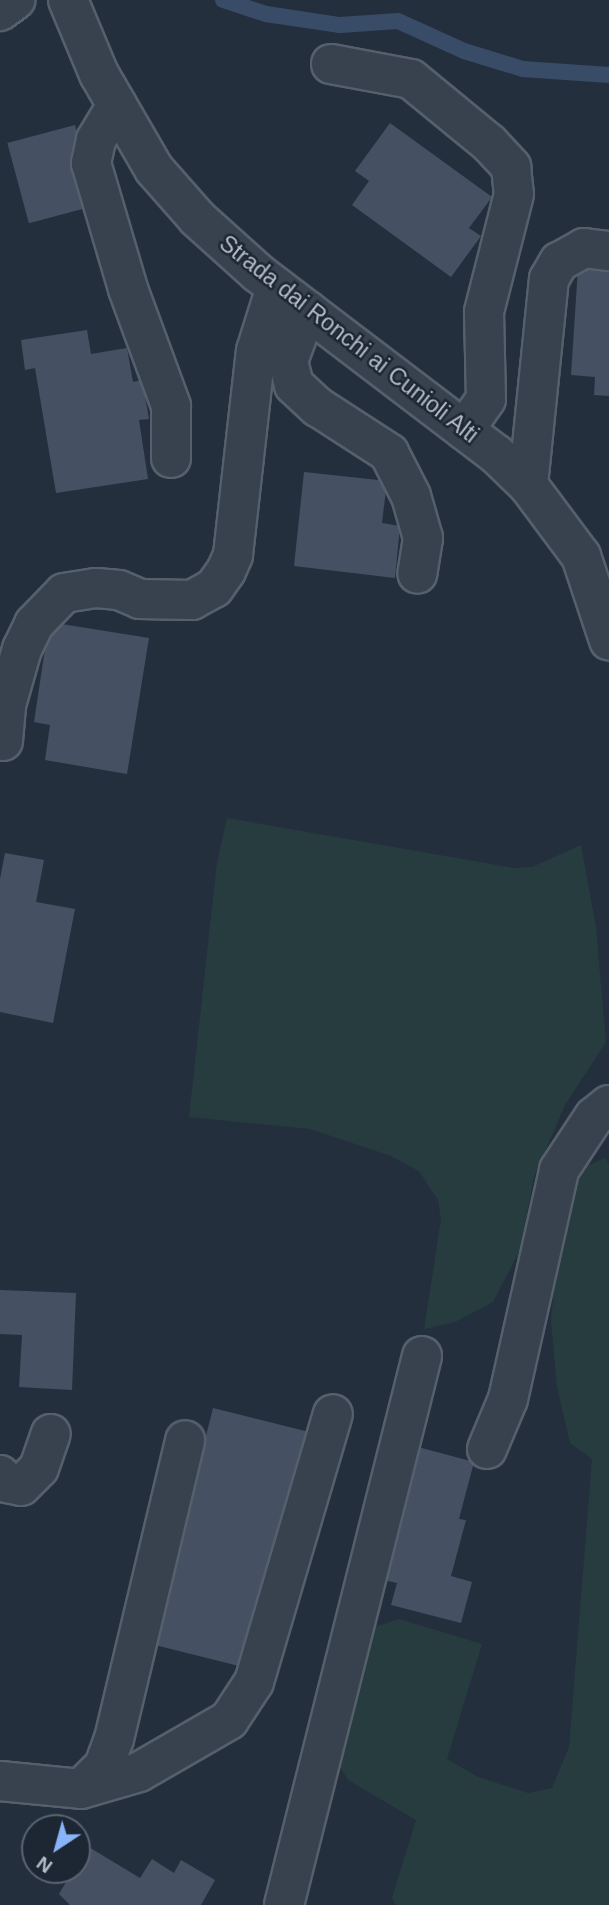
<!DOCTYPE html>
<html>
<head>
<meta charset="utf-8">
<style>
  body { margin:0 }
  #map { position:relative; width:609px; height:1905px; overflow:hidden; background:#242f3e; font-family:Helvetica,sans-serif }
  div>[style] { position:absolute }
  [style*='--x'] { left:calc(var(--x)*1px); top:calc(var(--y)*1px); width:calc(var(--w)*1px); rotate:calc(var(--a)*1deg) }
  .green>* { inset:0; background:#263c3f }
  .stream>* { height:16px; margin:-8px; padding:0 8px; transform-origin:8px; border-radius:8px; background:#394c67 }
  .building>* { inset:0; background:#455162; transform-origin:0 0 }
  .roads { filter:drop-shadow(2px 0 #565f6c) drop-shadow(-2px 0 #565f6c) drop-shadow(0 2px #565f6c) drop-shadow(0 -2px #565f6c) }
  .minor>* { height:38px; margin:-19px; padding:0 19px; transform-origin:19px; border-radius:19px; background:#38414e }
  span { translate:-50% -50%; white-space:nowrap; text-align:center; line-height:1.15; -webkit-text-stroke:5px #1d2633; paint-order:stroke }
  .street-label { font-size:23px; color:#b4bcc9 }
  .north { position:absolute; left:21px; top:1814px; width:70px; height:70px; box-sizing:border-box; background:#1d2633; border:2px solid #59626f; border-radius:50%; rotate:216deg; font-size:19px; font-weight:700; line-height:28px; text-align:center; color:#b4bcc9 }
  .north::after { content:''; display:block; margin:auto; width:24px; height:32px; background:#8ab4f8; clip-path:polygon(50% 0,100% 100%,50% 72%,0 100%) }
</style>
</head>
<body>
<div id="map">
  <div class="green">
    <div style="clip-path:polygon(227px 818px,514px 868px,532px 867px,581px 845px,596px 927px,606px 1042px,565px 1105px,534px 1177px,520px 1250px,493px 1302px,455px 1322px,424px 1329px,441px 1219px,438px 1200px,419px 1171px,391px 1156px,310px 1129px,189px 1117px,217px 862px)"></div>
    <div style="clip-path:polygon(605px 1158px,609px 1163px,609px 1905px,396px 1905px,392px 1898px,416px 1820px,348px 1780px,333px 1755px,371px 1628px,399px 1619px,482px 1644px,447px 1759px,478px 1777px,528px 1793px,552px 1788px,569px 1747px,592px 1459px,570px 1443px,557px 1387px,551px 1322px,557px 1249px,568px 1200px,587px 1166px)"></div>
  </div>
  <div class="stream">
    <div style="--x:223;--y:0;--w:45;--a:18"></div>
    <div style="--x:266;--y:14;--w:75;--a:8.5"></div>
    <div style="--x:340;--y:25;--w:58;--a:-3.9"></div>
    <div style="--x:398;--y:21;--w:72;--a:24.4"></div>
    <div style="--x:464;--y:51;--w:62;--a:17"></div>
    <div style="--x:523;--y:69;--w:86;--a:4"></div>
  </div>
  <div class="building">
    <div style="clip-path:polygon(390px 123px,492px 197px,469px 228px,481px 236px,451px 277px,352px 205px,369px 181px,355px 171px)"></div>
    <div style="left:75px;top:125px;width:83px;height:70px;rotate:75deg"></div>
    <div style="clip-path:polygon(578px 268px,609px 270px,609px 396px,594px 395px,595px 377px,571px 375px)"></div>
    <div style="clip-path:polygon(87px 330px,91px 354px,127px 348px,133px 382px,142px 380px,149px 419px,139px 420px,148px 479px,56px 493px,35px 368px,25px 370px,21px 340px)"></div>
    <div style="clip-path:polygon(304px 472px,387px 481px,382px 523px,400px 526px,395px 578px,294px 566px)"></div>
    <div style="clip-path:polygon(49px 622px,149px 638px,127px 774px,45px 760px,50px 725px,34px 722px)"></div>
    <div style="clip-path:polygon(5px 853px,44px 860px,36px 902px,75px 909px,53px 1023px,0 1012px,0 879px)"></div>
    <div style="clip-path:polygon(0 1290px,76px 1293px,72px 1390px,19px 1387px,22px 1335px,0 1334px)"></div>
    <div style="left:213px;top:1408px;width:97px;height:244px;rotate:14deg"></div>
    <div style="clip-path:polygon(418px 1447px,474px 1462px,459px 1519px,466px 1520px,451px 1576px,472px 1582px,461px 1623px,391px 1605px,397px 1583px,379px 1579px)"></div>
    <div style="clip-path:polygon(87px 1846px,140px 1878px,152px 1859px,174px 1873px,181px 1860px,215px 1880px,201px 1905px,70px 1905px,59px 1894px)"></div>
  </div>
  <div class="roads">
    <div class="minor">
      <div style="--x:68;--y:0;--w:80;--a:67.3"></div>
      <div style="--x:99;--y:74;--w:110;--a:59.9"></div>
      <div style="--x:154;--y:169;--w:65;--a:48.7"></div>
      <div style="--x:197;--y:218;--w:82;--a:42"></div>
      <div style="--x:258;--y:273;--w:299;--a:37.3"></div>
      <div style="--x:496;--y:454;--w:45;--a:44.1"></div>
      <div style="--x:528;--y:485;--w:89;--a:53.3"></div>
      <div style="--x:581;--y:556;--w:89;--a:71.6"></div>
      <div style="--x:0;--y:11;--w:19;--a:-36"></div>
      <div style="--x:331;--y:64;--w:81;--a:10.6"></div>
      <div style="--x:411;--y:79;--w:101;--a:39.4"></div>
      <div style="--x:489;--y:143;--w:33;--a:47"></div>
      <div style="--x:511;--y:167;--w:27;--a:84"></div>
      <div style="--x:514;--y:194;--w:122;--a:104.3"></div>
      <div style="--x:484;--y:312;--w:87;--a:88.7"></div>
      <div style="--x:486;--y:399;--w:38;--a:125"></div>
      <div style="--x:117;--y:105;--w:41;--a:121"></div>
      <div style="--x:96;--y:140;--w:24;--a:102"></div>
      <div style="--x:91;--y:163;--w:131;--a:73.6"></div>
      <div style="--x:128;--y:289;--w:125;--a:69.8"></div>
      <div style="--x:171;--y:406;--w:52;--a:90"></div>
      <div style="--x:307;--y:310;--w:54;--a:110.4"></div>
      <div style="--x:288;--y:361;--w:25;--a:76"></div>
      <div style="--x:294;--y:385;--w:33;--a:43"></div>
      <div style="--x:318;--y:407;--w:85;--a:32.9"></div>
      <div style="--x:389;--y:453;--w:48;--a:62.9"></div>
      <div style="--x:411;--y:496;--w:44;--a:74.1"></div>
      <div style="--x:423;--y:538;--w:36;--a:99"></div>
      <div style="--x:528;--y:485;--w:207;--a:-84.2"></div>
      <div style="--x:549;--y:279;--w:20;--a:-60"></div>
      <div style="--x:559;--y:262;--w:29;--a:-29"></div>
      <div style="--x:584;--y:248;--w:25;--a:7"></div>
      <div style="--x:3;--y:741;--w:36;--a:-85"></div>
      <div style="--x:6;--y:705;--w:58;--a:-74.1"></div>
      <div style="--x:22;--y:649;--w:28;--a:-64"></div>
      <div style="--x:34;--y:624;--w:43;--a:-45.9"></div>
      <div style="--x:64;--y:593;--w:32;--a:-9"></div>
      <div style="--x:96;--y:588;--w:23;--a:5"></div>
      <div style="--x:119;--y:590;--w:23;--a:23"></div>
      <div style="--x:140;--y:599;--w:52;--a:1.1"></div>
      <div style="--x:192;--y:600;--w:25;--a:-29"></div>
      <div style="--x:214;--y:588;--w:21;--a:-55"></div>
      <div style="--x:226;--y:571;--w:17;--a:-66"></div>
      <div style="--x:233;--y:555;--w:205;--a:-83.6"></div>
      <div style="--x:256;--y:351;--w:67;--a:-72.6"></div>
      <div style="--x:487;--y:1449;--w:54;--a:-67.2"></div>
      <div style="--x:508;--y:1399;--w:235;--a:-77.4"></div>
      <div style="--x:559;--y:1170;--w:64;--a:-56.6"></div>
      <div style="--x:594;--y:1117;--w:19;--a:-39"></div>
      <div style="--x:0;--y:1475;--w:11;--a:49"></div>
      <div style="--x:7;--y:1483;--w:14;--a:12"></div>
      <div style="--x:21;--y:1486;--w:25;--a:-45"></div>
      <div style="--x:39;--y:1468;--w:36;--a:-71"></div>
      <div style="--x:0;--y:1781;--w:81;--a:5.6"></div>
      <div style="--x:81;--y:1789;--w:60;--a:-16.3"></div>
      <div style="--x:139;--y:1772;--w:104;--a:-30"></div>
      <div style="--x:229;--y:1720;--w:45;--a:-56.7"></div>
      <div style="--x:254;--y:1682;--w:279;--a:-73.6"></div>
      <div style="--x:81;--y:1789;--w:33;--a:-45"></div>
      <div style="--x:104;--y:1766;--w:29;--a:-70"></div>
      <div style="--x:114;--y:1739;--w:307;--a:-76.6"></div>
      <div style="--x:284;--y:1905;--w:566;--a:-75.89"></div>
    </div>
  </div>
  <div class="street-label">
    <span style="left:349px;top:339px;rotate:38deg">Strada dai Ronchi ai Cunioli Alti</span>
  </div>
  <div class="north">N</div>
</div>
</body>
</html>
